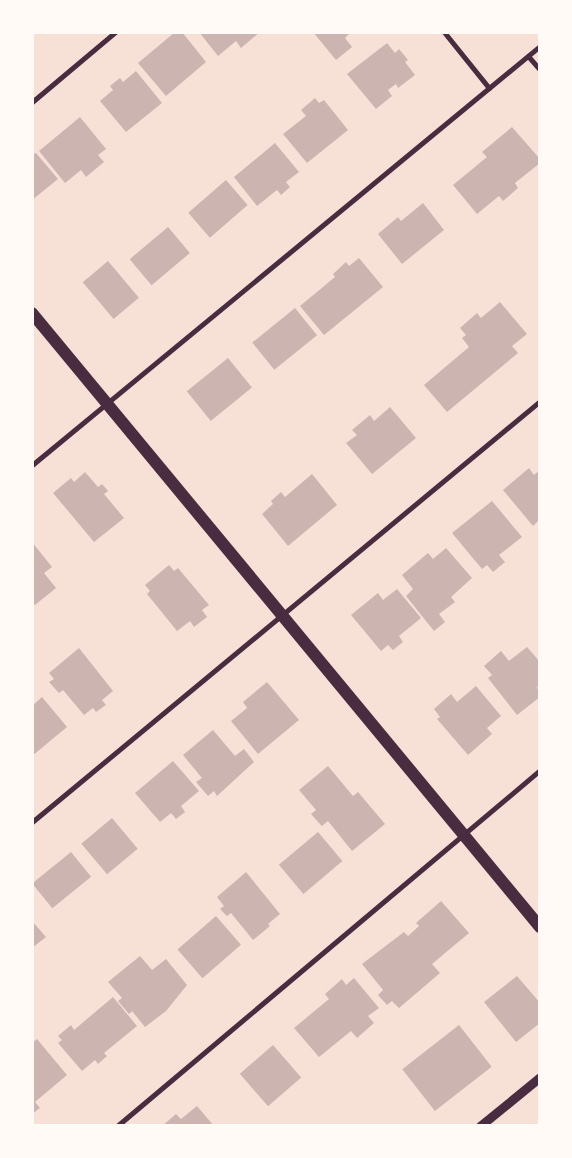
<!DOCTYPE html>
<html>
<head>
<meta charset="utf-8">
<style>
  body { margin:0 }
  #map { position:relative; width:572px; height:1158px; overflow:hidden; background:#f7e1d7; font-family:"Times New Roman",serif }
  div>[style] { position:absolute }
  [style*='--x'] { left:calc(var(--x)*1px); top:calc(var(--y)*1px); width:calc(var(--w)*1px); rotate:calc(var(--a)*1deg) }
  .building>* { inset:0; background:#ccb4b1; transform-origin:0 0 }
  .minor>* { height:5px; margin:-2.5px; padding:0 2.5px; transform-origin:2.5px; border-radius:2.5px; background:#4a2c40 }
  .tertiary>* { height:9px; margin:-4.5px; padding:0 4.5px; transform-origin:4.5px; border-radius:4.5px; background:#4a2c40 }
  .primary>* { height:12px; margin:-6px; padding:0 6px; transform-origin:6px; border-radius:6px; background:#4a2c40 }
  span { translate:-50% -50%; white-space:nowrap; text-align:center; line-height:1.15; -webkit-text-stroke:5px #fffaf5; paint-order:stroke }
  .frame { position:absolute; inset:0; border:34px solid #fffaf5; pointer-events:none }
</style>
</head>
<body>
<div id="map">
  <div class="building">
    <div style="clip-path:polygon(175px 32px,182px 32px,206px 62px,166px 96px,138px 63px)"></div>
    <div style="clip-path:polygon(199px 32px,260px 32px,241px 48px,236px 41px,218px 56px)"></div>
    <div style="clip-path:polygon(313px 32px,351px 32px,345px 38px,352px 47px,336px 60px)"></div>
    <div style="clip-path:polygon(387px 43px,395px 53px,399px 49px,408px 60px,405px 62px,415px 75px,398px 88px,396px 84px,388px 90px,392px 96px,376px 109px,347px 74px)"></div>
    <div style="clip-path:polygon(136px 71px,162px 103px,126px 132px,100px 101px,113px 90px,110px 86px,120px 78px,123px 82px)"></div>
    <div style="clip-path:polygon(315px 98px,319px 103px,324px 100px,348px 130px,307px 163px,283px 134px,306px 116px,301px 110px)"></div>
    <div style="clip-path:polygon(80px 117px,106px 149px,98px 155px,104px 162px,86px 177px,81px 170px,65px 183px,39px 151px)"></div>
    <div style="clip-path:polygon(512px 127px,540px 159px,540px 163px,515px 183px,518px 188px,503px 201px,499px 196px,477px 214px,453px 185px,487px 157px,482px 152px)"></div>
    <div style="clip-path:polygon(275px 143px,299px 172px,286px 182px,290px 187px,281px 195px,277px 190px,257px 206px,234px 177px)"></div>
    <div style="clip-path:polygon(36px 153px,58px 179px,32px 200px,32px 155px)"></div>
    <div style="left:226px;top:180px;width:33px;height:50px;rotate:49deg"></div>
    <div style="clip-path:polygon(423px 203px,444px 230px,402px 264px,378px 234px,398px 217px,401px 221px)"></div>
    <div style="left:168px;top:227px;width:34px;height:50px;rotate:50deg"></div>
    <div style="clip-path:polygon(359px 258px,383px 287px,324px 335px,300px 306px,335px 277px,333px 274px,346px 262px,349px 266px)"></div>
    <div style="left:108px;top:261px;width:48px;height:33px;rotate:50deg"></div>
    <div style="clip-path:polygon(500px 302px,527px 334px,512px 346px,518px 353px,447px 412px,424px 385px,469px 347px,462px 338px,466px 335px,460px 328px,477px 313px,481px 318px)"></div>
    <div style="left:295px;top:308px;width:35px;height:55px;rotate:51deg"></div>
    <div style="left:228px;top:358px;width:38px;height:53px;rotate:51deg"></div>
    <div style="clip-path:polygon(390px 407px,416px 438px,372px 474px,346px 443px,357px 435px,352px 430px,370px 415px,374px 421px)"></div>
    <div style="clip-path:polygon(529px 468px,534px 475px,540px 470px,540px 523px,538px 521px,533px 526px,503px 490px)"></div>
    <div style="clip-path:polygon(85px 472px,98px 487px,102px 484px,108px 491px,104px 494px,124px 518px,94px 542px,53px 493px,71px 478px,74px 482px)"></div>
    <div style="clip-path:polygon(312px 474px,337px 505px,288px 546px,262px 514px,273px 504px,271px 501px,281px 492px,285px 497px)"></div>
    <div style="clip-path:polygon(492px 501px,522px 537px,499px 555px,505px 562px,493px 572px,487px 565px,482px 569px,452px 533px)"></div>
    <div style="clip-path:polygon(32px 542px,52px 567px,44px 573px,56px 588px,35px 605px,32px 602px)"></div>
    <div style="clip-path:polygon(446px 548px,472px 578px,451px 597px,455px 602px,439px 614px,445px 622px,434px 631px,406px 596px,413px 589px,402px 575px,428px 553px,433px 559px)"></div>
    <div style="clip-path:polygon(169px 565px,174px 571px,178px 568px,209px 605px,202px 610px,207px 617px,194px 627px,190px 621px,177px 631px,147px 594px,150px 591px,145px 585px)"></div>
    <div style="clip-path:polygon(397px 589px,421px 618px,399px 636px,403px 642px,393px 650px,388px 645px,381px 651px,351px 615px,378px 593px,383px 600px)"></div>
    <div style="clip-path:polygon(527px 647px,540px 662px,540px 685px,537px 687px,540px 697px,517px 715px,488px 678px,492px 675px,484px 666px,501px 651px,509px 661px)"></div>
    <div style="clip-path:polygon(79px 648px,113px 691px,102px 700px,106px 705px,96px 712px,93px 708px,84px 715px,63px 690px,59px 693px,49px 682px,54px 679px,49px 673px)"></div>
    <div style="clip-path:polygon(267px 682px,299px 720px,258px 754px,231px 721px,247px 708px,243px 702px)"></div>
    <div style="clip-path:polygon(476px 686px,501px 716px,487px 728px,492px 734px,468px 755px,437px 719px,440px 717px,434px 709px,451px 694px,457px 702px)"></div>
    <div style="clip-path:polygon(42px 697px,67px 727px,32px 756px,32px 706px)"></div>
    <div style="clip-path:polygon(213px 730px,235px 756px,244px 749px,254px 762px,217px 796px,214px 791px,208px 796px,196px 782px,202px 778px,183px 755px)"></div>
    <div style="clip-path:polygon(173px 761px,199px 791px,181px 806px,185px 812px,176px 819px,171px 813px,160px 822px,135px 793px)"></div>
    <div style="clip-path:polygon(328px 766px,353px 796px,358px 792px,385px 824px,352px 851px,328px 821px,322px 826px,319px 823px,311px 814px,316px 810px,299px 790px)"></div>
    <div style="left:112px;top:818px;width:40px;height:40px;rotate:50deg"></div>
    <div style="left:318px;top:832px;width:38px;height:51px;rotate:50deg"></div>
    <div style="left:71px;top:852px;width:32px;height:50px;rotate:51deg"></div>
    <div style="clip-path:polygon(246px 872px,280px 914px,268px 924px,270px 926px,253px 940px,231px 913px,227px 916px,220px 909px,224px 906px,217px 897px)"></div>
    <div style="clip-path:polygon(441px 901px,469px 933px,432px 964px,440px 973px,399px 1008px,392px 1001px,387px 1005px,378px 995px,383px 990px,362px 964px,404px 932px,408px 936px,419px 926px,416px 923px)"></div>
    <div style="left:216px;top:916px;width:38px;height:51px;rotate:49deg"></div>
    <div style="clip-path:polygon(32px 921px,46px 937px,32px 948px)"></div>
    <div style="clip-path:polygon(140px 956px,152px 970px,166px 959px,187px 985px,166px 1011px,145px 1027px,132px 1011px,129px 1014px,118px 1001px,122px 998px,108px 982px)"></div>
    <div style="clip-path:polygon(517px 976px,540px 1003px,540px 1023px,516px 1042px,484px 1002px)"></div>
    <div style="clip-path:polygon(354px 978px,379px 1008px,368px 1016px,374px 1023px,357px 1038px,351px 1031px,319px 1057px,294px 1028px,329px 999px,325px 994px,342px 979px,346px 985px)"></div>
    <div style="clip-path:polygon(113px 997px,137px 1026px,104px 1053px,107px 1056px,98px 1064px,95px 1060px,82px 1071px,58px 1043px,62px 1040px,58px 1036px,71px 1025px,74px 1030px)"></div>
    <div style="left:459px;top:1025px;width:53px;height:72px;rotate:52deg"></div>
    <div style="clip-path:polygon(37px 1039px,67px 1075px,35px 1102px,40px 1108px,32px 1114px,32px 1043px)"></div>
    <div style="left:273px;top:1045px;width:43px;height:44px;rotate:49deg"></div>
    <div style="clip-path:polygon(197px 1106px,214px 1126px,162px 1126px,176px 1114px,181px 1119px)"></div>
  </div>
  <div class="minor">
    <div style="--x:444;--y:32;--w:72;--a:51.2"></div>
    <div style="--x:528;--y:56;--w:18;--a:49"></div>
    <div style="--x:32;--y:102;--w:109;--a:-40.1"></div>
    <div style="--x:32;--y:465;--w:659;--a:-39.52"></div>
    <div style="--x:32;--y:822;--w:660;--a:-39.65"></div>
    <div style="--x:117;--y:1126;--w:553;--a:-40.08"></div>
  </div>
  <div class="tertiary">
    <div style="--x:480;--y:1126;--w:77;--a:-39.2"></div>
  </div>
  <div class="primary">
    <div style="--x:32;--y:313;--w:797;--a:50.4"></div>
  </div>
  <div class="frame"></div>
</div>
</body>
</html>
